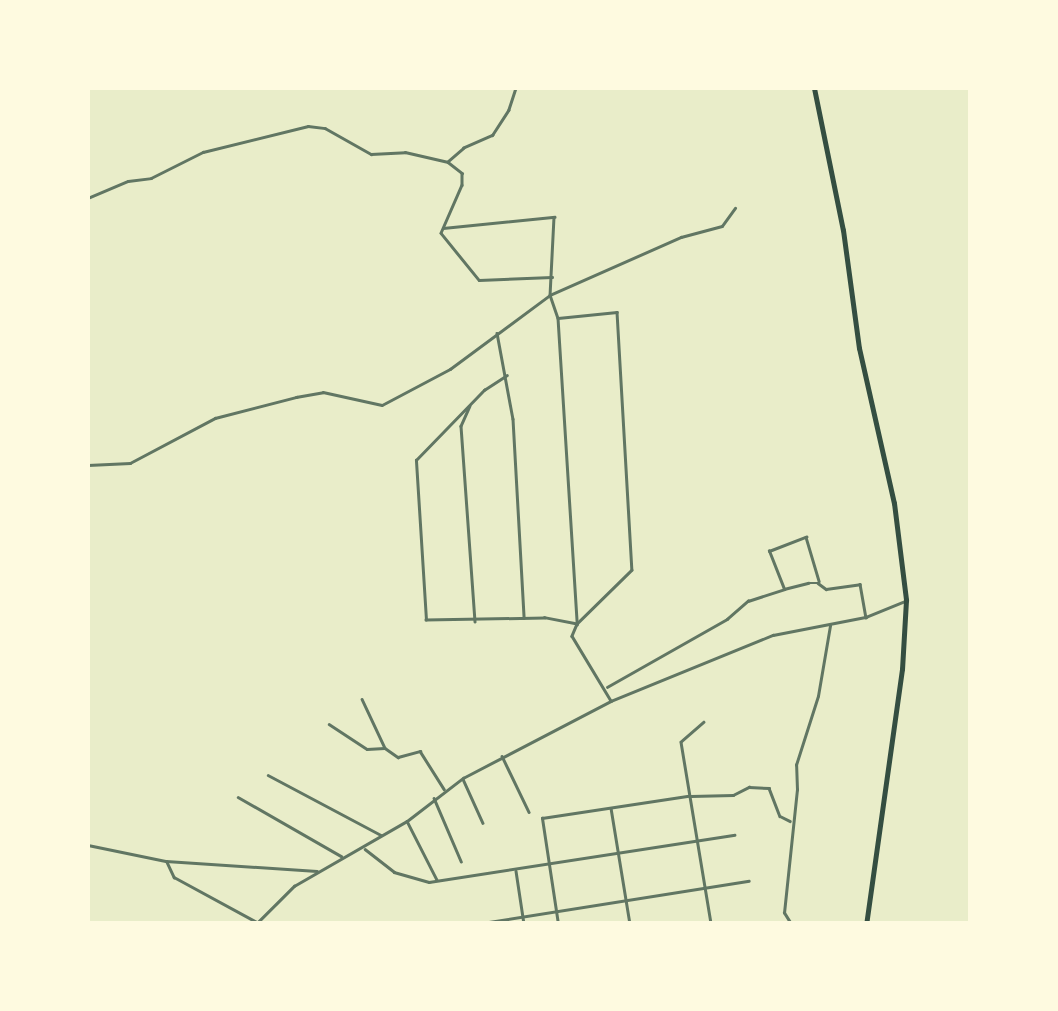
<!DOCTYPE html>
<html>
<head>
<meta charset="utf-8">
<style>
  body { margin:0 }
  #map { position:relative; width:1058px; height:1011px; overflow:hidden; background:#e9edc9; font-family:"DejaVu Sans",sans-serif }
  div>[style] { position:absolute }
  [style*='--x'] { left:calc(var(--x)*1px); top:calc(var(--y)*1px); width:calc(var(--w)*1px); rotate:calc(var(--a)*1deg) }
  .minor>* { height:2.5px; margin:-1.25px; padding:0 1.25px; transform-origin:1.25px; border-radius:1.25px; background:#617663 }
  .primary>* { height:5px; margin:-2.5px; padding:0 2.5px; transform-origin:2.5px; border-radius:2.5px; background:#344e41 }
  span { translate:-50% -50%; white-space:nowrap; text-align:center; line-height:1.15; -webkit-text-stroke:10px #fefae0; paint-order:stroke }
  .frame { position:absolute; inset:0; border:90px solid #fefae0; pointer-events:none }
</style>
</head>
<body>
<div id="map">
  <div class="minor">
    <div style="--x:516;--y:88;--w:23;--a:108"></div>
    <div style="--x:509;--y:110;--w:30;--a:123"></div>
    <div style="--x:493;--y:135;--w:32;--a:156"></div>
    <div style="--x:464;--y:148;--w:21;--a:139"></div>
    <div style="--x:448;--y:162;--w:18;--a:38"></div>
    <div style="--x:462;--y:173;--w:12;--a:90"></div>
    <div style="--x:462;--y:185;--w:52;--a:113.6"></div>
    <div style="--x:441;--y:233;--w:60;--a:51"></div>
    <div style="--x:479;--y:280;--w:73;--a:-2.4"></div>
    <div style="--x:88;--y:198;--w:43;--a:-23"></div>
    <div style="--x:128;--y:181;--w:23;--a:-7"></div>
    <div style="--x:151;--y:178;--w:58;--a:-26.6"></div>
    <div style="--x:203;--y:152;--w:108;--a:-13.9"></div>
    <div style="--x:308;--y:126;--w:17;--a:7"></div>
    <div style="--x:325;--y:128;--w:53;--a:29.5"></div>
    <div style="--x:371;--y:154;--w:34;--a:-3"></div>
    <div style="--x:405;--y:152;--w:44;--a:13.1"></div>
    <div style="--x:443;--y:228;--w:112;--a:-5.7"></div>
    <div style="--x:554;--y:217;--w:78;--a:92.9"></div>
    <div style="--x:550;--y:295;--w:24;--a:71"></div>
    <div style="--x:558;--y:318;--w:307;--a:86.4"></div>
    <div style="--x:577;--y:624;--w:33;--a:-169"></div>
    <div style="--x:545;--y:618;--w:119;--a:179"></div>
    <div style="--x:426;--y:620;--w:160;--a:-93.6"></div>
    <div style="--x:416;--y:460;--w:98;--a:-45.8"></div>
    <div style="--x:484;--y:390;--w:27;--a:-33"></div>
    <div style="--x:558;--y:318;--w:59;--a:-5.8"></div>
    <div style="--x:617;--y:312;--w:258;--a:86.7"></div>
    <div style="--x:632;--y:570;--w:77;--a:135.5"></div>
    <div style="--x:577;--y:624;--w:13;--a:113"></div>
    <div style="--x:572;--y:636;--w:74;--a:58.9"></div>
    <div style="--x:497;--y:333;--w:87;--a:79.5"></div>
    <div style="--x:513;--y:419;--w:199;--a:86.8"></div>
    <div style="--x:470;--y:406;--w:22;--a:114"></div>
    <div style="--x:461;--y:426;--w:196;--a:85.9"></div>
    <div style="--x:88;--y:465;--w:42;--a:-2.7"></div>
    <div style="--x:130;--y:463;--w:96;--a:-27.9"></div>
    <div style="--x:215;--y:418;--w:84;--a:-14.5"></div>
    <div style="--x:296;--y:397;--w:27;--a:-10"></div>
    <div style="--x:323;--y:392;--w:60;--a:12.4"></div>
    <div style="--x:382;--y:405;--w:77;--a:-27.9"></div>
    <div style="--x:450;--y:369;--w:124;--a:-36.5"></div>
    <div style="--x:550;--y:295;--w:143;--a:-23.9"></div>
    <div style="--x:681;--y:237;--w:42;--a:-15"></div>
    <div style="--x:722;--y:226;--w:22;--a:-54"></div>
    <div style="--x:784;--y:589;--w:41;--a:-111.5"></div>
    <div style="--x:769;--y:551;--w:40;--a:-21"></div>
    <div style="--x:806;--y:537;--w:46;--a:73.5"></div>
    <div style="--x:607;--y:687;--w:138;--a:-29.5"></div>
    <div style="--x:727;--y:619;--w:28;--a:-41"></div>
    <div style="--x:748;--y:601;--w:38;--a:-18"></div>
    <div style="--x:784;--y:589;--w:25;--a:-14"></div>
    <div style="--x:808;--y:583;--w:10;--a:0"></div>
    <div style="--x:818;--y:583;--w:10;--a:37"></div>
    <div style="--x:826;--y:589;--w:34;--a:-8"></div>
    <div style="--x:860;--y:584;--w:34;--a:80"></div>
    <div style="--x:362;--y:699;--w:54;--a:64.9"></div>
    <div style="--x:385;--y:748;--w:16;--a:35"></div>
    <div style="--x:398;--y:757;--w:23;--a:-15"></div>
    <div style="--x:420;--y:751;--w:45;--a:57.7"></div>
    <div style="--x:704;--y:722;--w:30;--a:139"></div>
    <div style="--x:681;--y:742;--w:184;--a:80.6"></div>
    <div style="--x:329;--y:724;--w:45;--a:33.3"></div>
    <div style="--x:367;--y:749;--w:17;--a:-3"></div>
    <div style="--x:502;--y:756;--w:62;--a:64.3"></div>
    <div style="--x:268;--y:775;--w:128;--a:28"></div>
    <div style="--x:463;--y:779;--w:48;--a:65.6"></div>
    <div style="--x:691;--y:796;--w:42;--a:-1.4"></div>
    <div style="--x:733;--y:795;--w:18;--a:-27"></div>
    <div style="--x:749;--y:787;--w:20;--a:3"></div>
    <div style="--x:769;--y:788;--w:30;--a:69"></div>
    <div style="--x:780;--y:816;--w:11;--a:27"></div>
    <div style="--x:238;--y:797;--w:119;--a:29.8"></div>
    <div style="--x:434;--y:798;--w:69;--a:66.8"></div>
    <div style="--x:611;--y:808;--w:118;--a:80.7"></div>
    <div style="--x:407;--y:821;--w:66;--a:63"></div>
    <div style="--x:88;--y:845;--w:80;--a:11.6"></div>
    <div style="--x:166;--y:861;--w:151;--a:3.8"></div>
    <div style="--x:365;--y:849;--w:37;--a:38"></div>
    <div style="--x:394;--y:872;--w:36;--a:16"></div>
    <div style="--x:429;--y:882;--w:309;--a:-8.8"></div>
    <div style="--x:167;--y:862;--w:17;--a:65"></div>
    <div style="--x:174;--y:877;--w:94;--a:28.5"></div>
    <div style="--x:516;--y:871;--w:54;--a:81.4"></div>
    <div style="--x:256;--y:924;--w:54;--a:-45"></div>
    <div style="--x:294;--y:886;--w:130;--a:-29.9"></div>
    <div style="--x:407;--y:821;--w:71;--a:-37.5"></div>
    <div style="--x:463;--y:778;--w:167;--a:-27.5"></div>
    <div style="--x:611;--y:701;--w:175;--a:-22.2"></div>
    <div style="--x:773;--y:635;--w:95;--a:-11"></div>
    <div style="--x:866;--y:617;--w:42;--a:-22.3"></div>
    <div style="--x:476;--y:924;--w:276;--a:-9"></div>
    <div style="--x:558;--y:924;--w:107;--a:-98.6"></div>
    <div style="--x:542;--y:818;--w:148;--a:-8.6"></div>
    <div style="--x:791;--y:924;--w:13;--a:-122"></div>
    <div style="--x:784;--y:913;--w:124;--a:-84"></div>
    <div style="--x:797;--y:790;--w:25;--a:-92"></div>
    <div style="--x:796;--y:765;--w:72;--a:-72.3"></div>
    <div style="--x:818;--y:696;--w:71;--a:-80.3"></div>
  </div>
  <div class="primary">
    <div style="--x:814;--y:88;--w:145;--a:78.5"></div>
    <div style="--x:843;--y:230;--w:119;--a:82.3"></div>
    <div style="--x:859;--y:348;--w:159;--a:77.3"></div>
    <div style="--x:894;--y:503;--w:98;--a:82.9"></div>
    <div style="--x:906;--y:600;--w:69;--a:93.3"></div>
    <div style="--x:902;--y:669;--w:258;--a:98"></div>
  </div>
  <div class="frame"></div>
</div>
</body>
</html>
